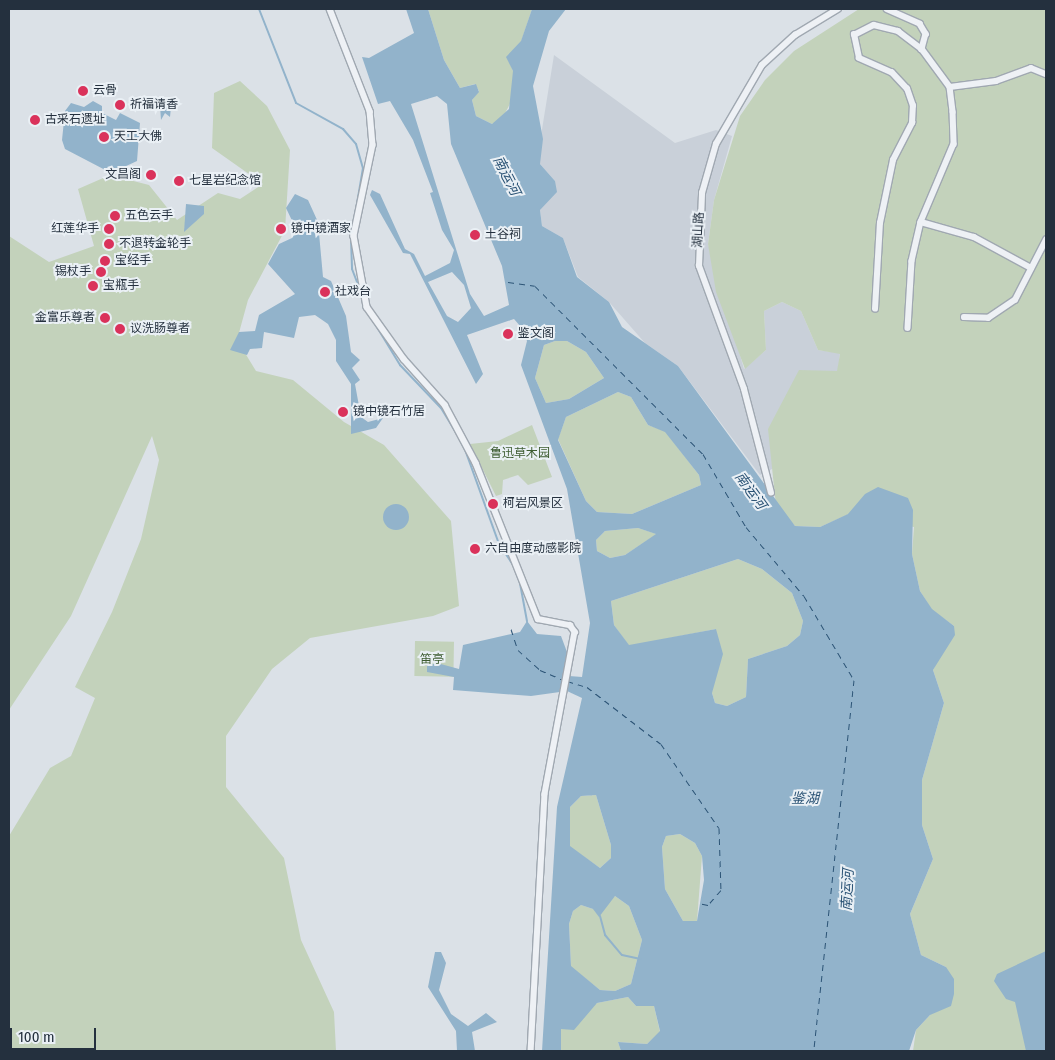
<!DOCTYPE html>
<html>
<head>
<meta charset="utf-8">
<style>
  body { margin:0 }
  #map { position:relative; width:1055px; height:1060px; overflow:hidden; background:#dbe1e7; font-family:"Fira Sans Condensed","Noto Sans SC",sans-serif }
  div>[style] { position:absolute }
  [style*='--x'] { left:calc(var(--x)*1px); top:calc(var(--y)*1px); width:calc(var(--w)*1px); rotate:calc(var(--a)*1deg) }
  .built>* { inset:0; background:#c9d0d9 }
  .green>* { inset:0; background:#c3d2bb; transform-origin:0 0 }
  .water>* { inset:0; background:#92b3cb }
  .round { border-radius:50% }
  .stream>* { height:2px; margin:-1px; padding:0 1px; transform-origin:1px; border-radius:1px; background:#92b3cb }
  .ferry>* { height:1px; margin-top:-0.5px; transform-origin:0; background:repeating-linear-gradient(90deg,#2b5375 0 6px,transparent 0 11px) }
  .roads { filter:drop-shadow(1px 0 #a0a8b1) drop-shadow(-1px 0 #a0a8b1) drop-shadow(0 1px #a0a8b1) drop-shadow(0 -1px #a0a8b1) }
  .minor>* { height:5.5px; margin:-2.75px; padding:0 2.75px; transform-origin:2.75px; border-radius:2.75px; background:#eef1f5 }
  .dots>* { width:14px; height:14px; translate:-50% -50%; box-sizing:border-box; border:2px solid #eaf0f5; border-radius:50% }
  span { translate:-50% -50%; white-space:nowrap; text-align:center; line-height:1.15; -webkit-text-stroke:4px #eaf0f5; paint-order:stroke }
  .poi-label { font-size:12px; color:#24303e }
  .left { translate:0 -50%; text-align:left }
  .right { translate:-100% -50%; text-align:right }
  .street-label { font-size:12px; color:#24303e }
  .park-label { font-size:12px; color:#3c5b30 }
  .water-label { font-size:14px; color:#2b5375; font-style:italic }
  .frame { position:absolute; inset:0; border:10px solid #24303e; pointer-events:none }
  .scale { position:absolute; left:10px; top:1028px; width:86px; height:22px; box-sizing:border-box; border:2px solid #24303e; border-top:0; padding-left:6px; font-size:15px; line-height:18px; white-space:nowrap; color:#24303e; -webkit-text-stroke:4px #eaf0f5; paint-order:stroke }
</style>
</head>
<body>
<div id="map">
  <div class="built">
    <div style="clip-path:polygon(554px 55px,675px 143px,716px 130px,732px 136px,714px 200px,708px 244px,744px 369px,766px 350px,764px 311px,782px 302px,801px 311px,818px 350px,840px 353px,838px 371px,776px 467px,760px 475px,678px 366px,645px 343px,609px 302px,578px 277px,563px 238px,542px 226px,540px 210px,555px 181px,540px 164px,539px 148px)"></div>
  </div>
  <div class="green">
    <div style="clip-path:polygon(428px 9px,532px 9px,521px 42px,507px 57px,513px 71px,513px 98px,502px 119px,492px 124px,476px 116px,472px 100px,479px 91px,475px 84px,460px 88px,444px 60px)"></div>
    <div style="clip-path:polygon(859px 9px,1046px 9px,1046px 1051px,913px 1051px,916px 1030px,930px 1015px,946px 967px,921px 955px,910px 914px,933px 859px,922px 825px,922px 780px,944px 703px,933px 670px,954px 626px,932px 610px,920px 591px,912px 554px,914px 527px,849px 514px,820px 527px,795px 526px,776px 506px,768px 429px,799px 370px,837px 371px,840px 354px,818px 350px,801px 311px,782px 302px,764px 311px,766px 350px,745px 369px,716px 292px,708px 244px,714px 200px,740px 116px,765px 80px,794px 51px)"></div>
    <div style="clip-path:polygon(240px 81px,267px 106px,290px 150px,285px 230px,248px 300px,237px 340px,256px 371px,293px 380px,344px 422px,384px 445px,451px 521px,459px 606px,433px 616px,310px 638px,272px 669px,226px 736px,226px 787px,284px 858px,301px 940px,334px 1012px,336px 1051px,9px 1051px,9px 836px,50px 768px,71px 756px,95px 698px,75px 687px,112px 612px,141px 539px,159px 460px,152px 436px,71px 616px,9px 710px,9px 236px,49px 262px,94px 246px,78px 189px,110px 175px,149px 185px,177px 220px,218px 193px,240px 199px,263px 184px,212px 148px,214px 93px)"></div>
    <div style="clip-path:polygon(555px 341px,567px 341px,586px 352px,604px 378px,569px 399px,546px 403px,535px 378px,544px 345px)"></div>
    <div style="clip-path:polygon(618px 392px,631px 397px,648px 425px,665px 431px,699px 475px,701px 485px,632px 514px,597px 512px,586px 501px,558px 439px,566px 417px)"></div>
    <div style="clip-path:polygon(532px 425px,552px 477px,528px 485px,518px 475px,503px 480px,502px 494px,496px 496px,470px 444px,498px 441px)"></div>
    <div style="clip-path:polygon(638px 528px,657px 534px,625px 555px,610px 558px,597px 551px,596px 540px,605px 531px)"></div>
    <div style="clip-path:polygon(738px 559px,762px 569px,792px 593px,803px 621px,800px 635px,787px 646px,748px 659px,746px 697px,727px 706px,715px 703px,712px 693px,716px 629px,629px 646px,614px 625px,611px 601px)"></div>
    <div style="left:415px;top:641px;width:39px;height:35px;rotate:1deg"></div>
    <div style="clip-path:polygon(596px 795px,611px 845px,611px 858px,600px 868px,570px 847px,570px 807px,581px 796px)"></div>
    <div style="clip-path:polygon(680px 834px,695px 843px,702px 856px,697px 921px,683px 921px,665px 889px,662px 847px,666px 836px)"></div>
    <div style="clip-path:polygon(615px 896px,629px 906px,642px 940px,631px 984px,615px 991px,600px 990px,571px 967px,569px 924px,573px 911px,581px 905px,593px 909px)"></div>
    <div style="clip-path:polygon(628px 997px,636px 1006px,654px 1006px,660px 1032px,647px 1044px,618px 1042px,621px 1051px,561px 1051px,561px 1028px,597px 1003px)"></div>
  </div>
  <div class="water">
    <div style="clip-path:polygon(evenodd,406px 9px,428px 9px,444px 60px,460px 88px,476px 84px,479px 92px,472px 100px,476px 116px,492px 124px,509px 109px,513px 71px,506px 57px,521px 41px,532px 9px,566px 9px,549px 31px,533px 86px,543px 139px,540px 164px,555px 181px,557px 192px,540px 210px,542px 226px,563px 238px,577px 277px,609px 302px,622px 327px,678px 366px,795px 526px,820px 527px,848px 514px,865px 494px,878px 487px,908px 498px,913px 510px,912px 554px,920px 591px,932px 609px,954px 626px,955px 635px,933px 670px,944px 703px,922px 780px,922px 825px,933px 859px,910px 914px,921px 955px,946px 967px,954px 979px,954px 994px,951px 1006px,930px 1015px,916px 1030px,909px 1051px,621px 1051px,618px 1042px,647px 1044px,660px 1031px,654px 1006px,636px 1006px,628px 997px,597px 1003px,574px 1030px,561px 1029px,561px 1051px,542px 1051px,557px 807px,582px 698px,567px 691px,531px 696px,453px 690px,454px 677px,427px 672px,427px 666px,437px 663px,459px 669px,463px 645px,520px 632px,527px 621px,537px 634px,561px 636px,567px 652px,564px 668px,569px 676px,582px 677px,590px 623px,567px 489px,521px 365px,527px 341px,521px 327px,514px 319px,467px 335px,483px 374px,476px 384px,410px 254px,403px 253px,370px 195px,372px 190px,380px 194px,405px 249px,414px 254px,425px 276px,450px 263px,454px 250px,442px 230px,430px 193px,433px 192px,413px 140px,390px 101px,378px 104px,362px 57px,369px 58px,414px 33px,406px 9px,437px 96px,447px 104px,451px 144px,502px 266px,509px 305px,484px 316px,470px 294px,411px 104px,437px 96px,406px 9px,452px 272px,464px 285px,471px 308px,458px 322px,447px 316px,428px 282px,452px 272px,406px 9px,555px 341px,567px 341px,586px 352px,604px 378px,569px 399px,546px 403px,535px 378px,544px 345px,555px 341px,406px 9px,618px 392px,631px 397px,648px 425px,665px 432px,699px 475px,701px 485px,632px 514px,597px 512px,586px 501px,558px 440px,566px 417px,618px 392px,406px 9px,638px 528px,656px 534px,625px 555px,610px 558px,597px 551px,596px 540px,605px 531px,638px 528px,406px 9px,738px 559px,762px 569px,792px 593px,803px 621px,800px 635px,787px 646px,748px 659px,746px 697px,727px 706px,715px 703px,712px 693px,723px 654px,716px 629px,629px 645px,614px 625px,611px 601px,738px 559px,406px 9px,596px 795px,611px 845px,611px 858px,600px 868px,570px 846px,570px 807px,581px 796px,596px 795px,406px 9px,680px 834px,695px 843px,702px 856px,704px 880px,697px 921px,683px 921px,665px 889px,662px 847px,666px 836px,680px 834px,406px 9px,615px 896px,629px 906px,642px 940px,631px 984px,615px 991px,600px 990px,571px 966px,569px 924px,573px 911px,581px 905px,593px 909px,599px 917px,615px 896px)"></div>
    <div style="clip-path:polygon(93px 101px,102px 106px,102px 113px,116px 120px,120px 113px,140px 123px,137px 161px,111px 173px,65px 149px,62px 140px,65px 111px,71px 103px,84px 107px)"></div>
    <div style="clip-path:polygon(160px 106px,171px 107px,170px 117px,165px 113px,161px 120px)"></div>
    <div style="clip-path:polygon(295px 194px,308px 200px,318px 222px,323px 277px,331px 281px,346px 316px,351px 352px,360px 360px,352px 368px,360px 380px,355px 384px,361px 417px,368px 422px,383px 418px,376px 428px,351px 434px,351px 384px,336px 361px,336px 340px,328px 324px,315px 315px,299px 317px,294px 338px,264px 332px,262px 348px,250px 349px,247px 355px,230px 350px,239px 332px,255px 331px,259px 315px,295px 294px,268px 264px,279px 244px,292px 238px,296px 229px,286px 208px)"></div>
    <div style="clip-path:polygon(186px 204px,204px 206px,204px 214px,184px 232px)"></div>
    <div class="round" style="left:383px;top:504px;width:26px;height:26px"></div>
    <div style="clip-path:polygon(1046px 951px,1046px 1051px,1026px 1051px,1015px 1002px,1006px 999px,994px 981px,997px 974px)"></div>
    <div style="clip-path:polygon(435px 952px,441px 952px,446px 963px,439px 990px,451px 1014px,468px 1026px,486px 1013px,497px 1022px,472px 1032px,475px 1051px,457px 1051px,456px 1031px,428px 987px)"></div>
  </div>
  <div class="stream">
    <div style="--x:259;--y:9;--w:101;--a:68.5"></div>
    <div style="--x:296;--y:103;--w:54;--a:29"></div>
    <div style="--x:343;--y:129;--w:20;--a:49"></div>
    <div style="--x:356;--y:144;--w:25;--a:74"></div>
    <div style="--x:363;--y:168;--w:72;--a:99.6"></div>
    <div style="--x:351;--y:239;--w:30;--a:88"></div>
    <div style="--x:352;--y:269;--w:31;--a:69"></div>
    <div style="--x:369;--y:314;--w:60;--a:58.7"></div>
    <div style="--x:400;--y:365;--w:59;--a:46.4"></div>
    <div style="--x:441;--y:408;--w:42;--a:58.6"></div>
    <div style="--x:463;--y:444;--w:106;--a:70.2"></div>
    <div style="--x:499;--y:544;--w:30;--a:56"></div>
    <div style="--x:519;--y:578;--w:44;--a:79.5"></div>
    <div style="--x:600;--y:916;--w:20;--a:75"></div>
    <div style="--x:605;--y:935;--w:26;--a:50"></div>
    <div style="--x:622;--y:955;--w:19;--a:12"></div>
  </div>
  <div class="ferry">
    <div style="--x:508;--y:282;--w:27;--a:8"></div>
    <div style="--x:535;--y:286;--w:238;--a:45"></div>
    <div style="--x:703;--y:454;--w:85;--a:59.5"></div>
    <div style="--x:746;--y:527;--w:90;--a:50"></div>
    <div style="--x:804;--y:596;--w:98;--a:59.2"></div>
    <div style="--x:854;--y:680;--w:373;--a:96.2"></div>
    <div style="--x:511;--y:629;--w:22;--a:72"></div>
    <div style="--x:518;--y:650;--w:30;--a:42"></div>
    <div style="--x:540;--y:670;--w:25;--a:23"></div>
    <div style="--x:567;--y:681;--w:21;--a:17"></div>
    <div style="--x:587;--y:687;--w:93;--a:37.6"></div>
    <div style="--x:661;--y:744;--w:102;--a:55.4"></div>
    <div style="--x:719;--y:828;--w:62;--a:88.2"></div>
    <div style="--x:721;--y:890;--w:20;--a:131"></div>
    <div style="--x:708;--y:905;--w:10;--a:-169"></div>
  </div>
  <div class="roads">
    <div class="minor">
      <div style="--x:330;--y:9;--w:110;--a:68.6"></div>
      <div style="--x:370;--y:111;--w:34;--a:85"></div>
      <div style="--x:373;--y:145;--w:93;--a:101.8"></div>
      <div style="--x:354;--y:236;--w:72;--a:79.6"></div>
      <div style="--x:367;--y:307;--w:64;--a:54.6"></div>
      <div style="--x:404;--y:359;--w:62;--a:48.3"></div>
      <div style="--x:445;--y:405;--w:66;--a:61.9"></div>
      <div style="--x:476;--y:463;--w:168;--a:68.3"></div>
      <div style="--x:538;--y:619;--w:33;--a:11"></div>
      <div style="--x:570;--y:625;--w:9;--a:54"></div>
      <div style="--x:575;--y:632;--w:165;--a:100.5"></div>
      <div style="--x:545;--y:794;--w:257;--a:93.1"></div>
      <div style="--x:887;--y:9;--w:36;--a:24"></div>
      <div style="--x:920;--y:24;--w:12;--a:59"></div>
      <div style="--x:926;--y:34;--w:16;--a:105"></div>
      <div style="--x:950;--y:87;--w:46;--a:-7.4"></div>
      <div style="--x:996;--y:81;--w:37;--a:-20"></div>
      <div style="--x:1031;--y:68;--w:16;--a:22"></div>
      <div style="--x:921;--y:222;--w:55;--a:15.8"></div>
      <div style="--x:974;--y:237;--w:65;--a:28.5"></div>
      <div style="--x:875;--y:309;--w:86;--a:-86.7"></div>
      <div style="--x:880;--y:223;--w:64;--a:-78.3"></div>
      <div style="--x:893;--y:160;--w:42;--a:-62.8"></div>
      <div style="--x:912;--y:123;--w:17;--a:-87"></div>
      <div style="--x:913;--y:106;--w:18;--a:-109"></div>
      <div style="--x:907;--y:89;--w:22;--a:-133"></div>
      <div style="--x:892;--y:73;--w:36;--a:-156"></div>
      <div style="--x:859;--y:58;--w:24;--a:-102"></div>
      <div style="--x:854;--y:35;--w:22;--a:-27"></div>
      <div style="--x:874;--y:25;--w:25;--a:14"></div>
      <div style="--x:898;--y:31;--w:30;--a:37"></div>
      <div style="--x:922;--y:49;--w:47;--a:53.6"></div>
      <div style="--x:950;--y:87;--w:25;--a:83"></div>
      <div style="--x:953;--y:112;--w:32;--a:88"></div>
      <div style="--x:954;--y:144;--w:85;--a:112.9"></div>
      <div style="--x:921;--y:222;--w:40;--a:103"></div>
      <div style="--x:912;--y:261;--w:67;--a:93.4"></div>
      <div style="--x:964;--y:317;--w:24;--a:2"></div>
      <div style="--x:988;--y:318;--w:32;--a:-34"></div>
      <div style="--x:1015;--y:300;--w:68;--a:-62.7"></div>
      <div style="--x:771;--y:493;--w:107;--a:-104.6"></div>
      <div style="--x:744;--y:389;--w:131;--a:-110.1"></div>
      <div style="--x:699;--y:266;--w:73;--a:-87.6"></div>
      <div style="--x:702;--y:193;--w:51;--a:-74.1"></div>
      <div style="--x:716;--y:144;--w:91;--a:-59.8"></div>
      <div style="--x:762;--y:65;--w:45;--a:-42.3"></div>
      <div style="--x:795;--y:35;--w:50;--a:-31.2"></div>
    </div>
  </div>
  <div class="dots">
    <div style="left:83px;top:91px;background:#da325b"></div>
    <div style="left:120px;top:105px;background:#da325b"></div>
    <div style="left:35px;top:120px;background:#da325b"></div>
    <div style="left:104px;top:137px;background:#da325b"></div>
    <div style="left:151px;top:175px;background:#da325b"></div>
    <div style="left:179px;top:181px;background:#da325b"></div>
    <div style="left:115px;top:216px;background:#da325b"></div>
    <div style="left:109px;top:229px;background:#da325b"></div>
    <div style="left:281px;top:229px;background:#da325b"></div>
    <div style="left:475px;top:235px;background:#da325b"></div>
    <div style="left:109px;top:244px;background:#da325b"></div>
    <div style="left:105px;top:261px;background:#da325b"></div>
    <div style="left:101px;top:272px;background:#da325b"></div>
    <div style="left:93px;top:286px;background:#da325b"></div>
    <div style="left:325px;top:292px;background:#da325b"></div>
    <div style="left:105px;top:318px;background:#da325b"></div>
    <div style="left:120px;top:329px;background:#da325b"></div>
    <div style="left:508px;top:334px;background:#da325b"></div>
    <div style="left:343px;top:412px;background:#da325b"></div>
    <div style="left:493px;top:504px;background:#da325b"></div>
    <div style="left:475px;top:549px;background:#da325b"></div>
  </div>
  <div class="poi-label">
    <span class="left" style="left:93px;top:91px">云骨</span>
    <span class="left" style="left:130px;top:105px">祈福请香</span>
    <span class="left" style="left:45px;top:120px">古采石遗址</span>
    <span class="left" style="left:114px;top:137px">天工大佛</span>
    <span class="right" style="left:141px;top:175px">文昌阁</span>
    <span class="left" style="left:189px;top:181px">七星岩纪念馆</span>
    <span class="left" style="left:125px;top:216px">五色云手</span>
    <span class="right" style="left:99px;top:229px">红莲华手</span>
    <span class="left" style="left:291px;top:229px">镜中镜酒家</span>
    <span class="left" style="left:485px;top:235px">土谷祠</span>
    <span class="left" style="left:119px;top:244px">不退转金轮手</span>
    <span class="left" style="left:115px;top:261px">宝经手</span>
    <span class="right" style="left:91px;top:272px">锡杖手</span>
    <span class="left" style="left:103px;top:286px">宝瓶手</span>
    <span class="left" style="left:335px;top:292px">社戏台</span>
    <span class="right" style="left:95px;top:318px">金富乐尊者</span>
    <span class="left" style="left:130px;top:329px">议洗肠尊者</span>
    <span class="left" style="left:518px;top:334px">鉴文阁</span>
    <span class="left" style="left:353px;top:412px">镜中镜石竹居</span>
    <span class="left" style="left:503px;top:504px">柯岩风景区</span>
    <span class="left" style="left:485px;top:549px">六自由度动感影院</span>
  </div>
  <div class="street-label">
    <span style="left:699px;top:230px;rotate:-87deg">湖山路</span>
  </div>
  <div class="park-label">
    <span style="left:520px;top:454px">鲁迅草木园</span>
    <span style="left:432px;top:660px">笛亭</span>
  </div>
  <div class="water-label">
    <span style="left:506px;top:176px;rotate:63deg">南运河</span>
    <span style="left:750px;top:491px;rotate:54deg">南运河</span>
    <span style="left:805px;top:799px">鉴湖</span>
    <span style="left:848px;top:890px;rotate:-87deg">南运河</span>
  </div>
  <div class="frame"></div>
  <div class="scale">100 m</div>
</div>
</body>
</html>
